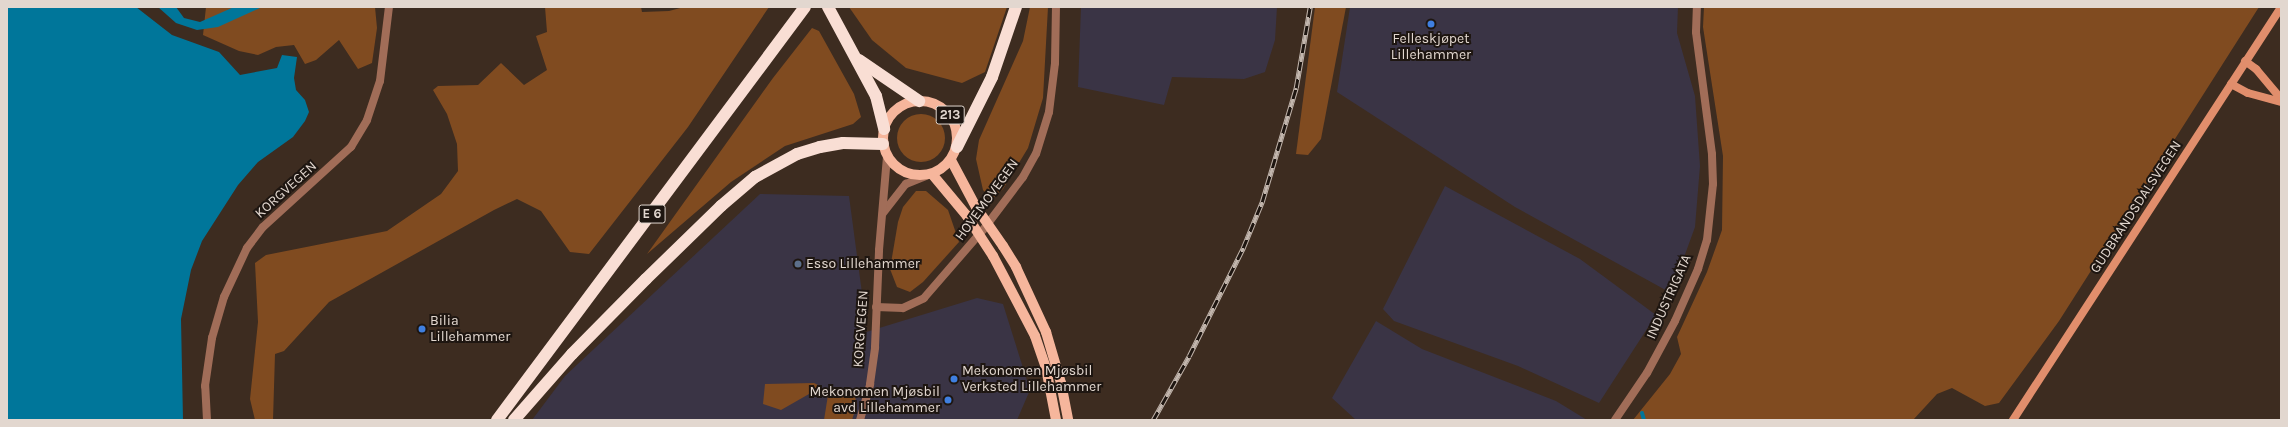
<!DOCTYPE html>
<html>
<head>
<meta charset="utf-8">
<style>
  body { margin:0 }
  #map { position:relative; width:2288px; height:427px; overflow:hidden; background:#3d2c20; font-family:Karla,sans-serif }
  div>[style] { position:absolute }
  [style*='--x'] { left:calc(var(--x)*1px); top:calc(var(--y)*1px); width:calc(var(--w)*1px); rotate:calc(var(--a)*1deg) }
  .commercial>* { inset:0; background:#3a3445 }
  .green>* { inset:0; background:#804b20 }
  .round { border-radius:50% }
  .water>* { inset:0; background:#00769a }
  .stream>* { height:4px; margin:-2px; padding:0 2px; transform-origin:2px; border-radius:2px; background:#00769a }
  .street>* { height:8px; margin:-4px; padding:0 4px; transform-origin:4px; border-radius:4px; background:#a16d58 }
  .secondary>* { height:8px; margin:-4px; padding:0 4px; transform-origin:4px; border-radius:4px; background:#e18e6c }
  .primary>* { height:10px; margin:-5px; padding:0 5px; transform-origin:5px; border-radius:5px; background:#f6b69c }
  .primary>.ring { margin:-5px; padding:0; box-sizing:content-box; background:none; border:10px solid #f6b69c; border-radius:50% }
  .highway>* { height:12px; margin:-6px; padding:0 6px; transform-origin:6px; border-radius:6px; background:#f9ded4 }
  .rail>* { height:4.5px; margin-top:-2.25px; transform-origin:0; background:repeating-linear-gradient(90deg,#1e1611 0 9px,#c2b6ad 0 18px); box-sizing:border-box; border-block:1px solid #c2b6ad }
  .primary-bridge>* { height:10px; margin:-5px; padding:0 5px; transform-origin:5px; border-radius:5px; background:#f6b69c }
  .dots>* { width:11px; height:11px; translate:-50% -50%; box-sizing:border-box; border:2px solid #1e1611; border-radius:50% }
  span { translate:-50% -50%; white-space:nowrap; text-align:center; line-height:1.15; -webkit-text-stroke:4px #1e1611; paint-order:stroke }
  .shield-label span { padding:1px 3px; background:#1e1611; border:1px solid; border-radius:3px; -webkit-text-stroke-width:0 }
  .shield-label { font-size:13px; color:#e2d7cf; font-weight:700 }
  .poi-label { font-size:14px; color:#e2d7cf }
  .left { translate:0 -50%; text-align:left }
  .right { translate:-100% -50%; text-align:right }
  .street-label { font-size:14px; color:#e2d7cf }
  .frame { position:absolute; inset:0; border:8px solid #e2d7cf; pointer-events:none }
</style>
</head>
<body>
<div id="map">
  <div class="commercial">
    <div style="clip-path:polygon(1081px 7px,1277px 7px,1275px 40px,1265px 72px,1244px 79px,1172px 77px,1164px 105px,1078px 87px)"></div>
    <div style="clip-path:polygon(1350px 7px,1678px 7px,1677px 33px,1695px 96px,1700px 166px,1695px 227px,1671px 293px,1515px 207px,1337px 92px)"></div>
    <div style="clip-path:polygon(1445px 186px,1580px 259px,1656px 315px,1599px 403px,1518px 366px,1394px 321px,1383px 309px)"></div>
    <div style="clip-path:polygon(760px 194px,849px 196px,862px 293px,863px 333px,977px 298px,1003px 304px,1030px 390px,1017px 420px,532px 420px,565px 376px)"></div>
    <div style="clip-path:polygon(1376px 321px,1422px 349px,1556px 401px,1587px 420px,1356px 420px,1332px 398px)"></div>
  </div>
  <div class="green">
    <div style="clip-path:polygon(206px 7px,375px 7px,377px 28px,372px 63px,358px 69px,339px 40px,316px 60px,305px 64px,294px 45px,276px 47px,258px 55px,239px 51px,203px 35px)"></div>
    <div style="clip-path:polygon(545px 7px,641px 7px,642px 12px,669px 11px,684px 7px,769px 7px,688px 127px,589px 254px,570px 252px,541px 211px,517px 199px,494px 210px,329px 302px,284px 351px,275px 354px,273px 420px,255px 420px,250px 399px,258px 322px,255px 263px,266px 255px,387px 231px,441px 194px,458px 171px,457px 144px,447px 114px,433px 90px,438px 86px,478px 85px,501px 63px,524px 85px,547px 70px,536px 36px,547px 32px)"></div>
    <div style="clip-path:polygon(849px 7px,1007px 7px,985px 72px,962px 83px,906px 68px,872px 40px)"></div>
    <div style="clip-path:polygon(1030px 7px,1048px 7px,1043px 98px,1028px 148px,1003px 189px,992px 199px,983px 190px,976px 159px,979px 140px,1023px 41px)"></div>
    <div style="clip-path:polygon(1315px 7px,1346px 7px,1321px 139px,1308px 155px,1296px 154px)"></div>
    <div style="clip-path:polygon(1704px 7px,2259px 7px,2059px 321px,1999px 403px,1985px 406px,1952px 388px,1937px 394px,1913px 420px,1633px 420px,1670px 374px,1681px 354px,1677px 337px,1707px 272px,1722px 230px,1723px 156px,1703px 27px)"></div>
    <div style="clip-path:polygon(812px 28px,819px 31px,854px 94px,861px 117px,853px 124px,785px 146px,731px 182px,647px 254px,773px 78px)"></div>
    <div class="round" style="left:897px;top:114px;width:48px;height:48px"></div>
    <div style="clip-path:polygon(916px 191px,926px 191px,948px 210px,959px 242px,923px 282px,910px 292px,897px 287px,890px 269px,898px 222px,903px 207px)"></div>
    <div style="clip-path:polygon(814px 383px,818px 385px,816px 390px,781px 410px,763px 404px,765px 384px)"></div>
    <div style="clip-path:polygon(847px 389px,855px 397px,857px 404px,852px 420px,824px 420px,828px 395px)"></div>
  </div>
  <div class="water">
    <div style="clip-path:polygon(7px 7px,136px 7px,172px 35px,219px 52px,240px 75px,277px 68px,282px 55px,297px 57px,294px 78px,296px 90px,305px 100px,309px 112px,305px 121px,293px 137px,258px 162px,238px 185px,202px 241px,191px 270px,181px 319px,183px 420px,7px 420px)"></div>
    <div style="clip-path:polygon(158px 7px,176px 7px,184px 18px,200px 22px,234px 7px,262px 7px,218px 27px,197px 30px,176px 23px)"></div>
  </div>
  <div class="stream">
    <div style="--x:1642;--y:413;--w:7;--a:74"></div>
  </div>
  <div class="street">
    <div style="--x:883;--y:213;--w:37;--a:-52"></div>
    <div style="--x:906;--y:184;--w:22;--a:-22"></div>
    <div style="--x:876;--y:307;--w:27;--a:2"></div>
    <div style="--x:903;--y:308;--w:23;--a:-25"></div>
    <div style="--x:924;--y:298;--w:90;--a:-49.1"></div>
    <div style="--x:983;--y:230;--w:66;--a:-53"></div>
    <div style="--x:1023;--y:177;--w:26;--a:-61"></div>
    <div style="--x:1036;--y:154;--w:44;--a:-72.8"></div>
    <div style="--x:1049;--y:112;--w:49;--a:-83"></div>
    <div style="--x:1055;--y:63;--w:56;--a:-89"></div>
    <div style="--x:207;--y:420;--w:34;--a:-93"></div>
    <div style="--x:205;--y:386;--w:49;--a:-81.7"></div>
    <div style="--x:212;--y:338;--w:43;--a:-73.7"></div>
    <div style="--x:224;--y:297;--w:54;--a:-64.9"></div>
    <div style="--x:247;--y:248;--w:26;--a:-53"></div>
    <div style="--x:263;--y:227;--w:119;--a:-42.3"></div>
    <div style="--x:351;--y:147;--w:31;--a:-59"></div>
    <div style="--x:367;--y:120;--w:41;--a:-71.6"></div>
    <div style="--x:380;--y:81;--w:75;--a:-83.1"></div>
    <div style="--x:860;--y:420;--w:37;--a:-74"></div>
    <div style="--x:870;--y:384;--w:37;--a:-82"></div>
    <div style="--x:875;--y:347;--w:97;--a:-87.6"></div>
    <div style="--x:879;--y:250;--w:93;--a:-85.1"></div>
    <div style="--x:1615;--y:420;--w:57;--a:-55.8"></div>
    <div style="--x:1647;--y:373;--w:59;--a:-61.7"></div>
    <div style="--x:1675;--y:321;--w:57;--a:-66.1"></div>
    <div style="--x:1698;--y:269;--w:30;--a:-73"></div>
    <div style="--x:1707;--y:240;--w:56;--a:-83.9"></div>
    <div style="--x:1713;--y:184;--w:30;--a:-92"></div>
    <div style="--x:1712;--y:154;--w:123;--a:-97.5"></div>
    <div style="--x:1696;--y:32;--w:25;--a:-88"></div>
  </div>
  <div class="secondary">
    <div style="--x:2245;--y:61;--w:14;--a:36"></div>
    <div style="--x:2256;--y:69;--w:39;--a:50"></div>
    <div style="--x:2231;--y:84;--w:19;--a:28"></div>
    <div style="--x:2248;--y:93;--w:34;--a:15"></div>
    <div style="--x:2013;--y:420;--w:491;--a:-57"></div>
  </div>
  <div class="primary">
    <div class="ring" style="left:883px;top:101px;width:64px;height:64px"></div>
    <div style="--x:951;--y:160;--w:53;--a:62"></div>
    <div style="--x:932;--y:174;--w:55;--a:50.2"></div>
    <div style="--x:1003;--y:246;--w:25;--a:58"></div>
    <div style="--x:1016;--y:267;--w:72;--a:65.2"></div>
    <div style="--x:1046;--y:332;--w:53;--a:73.6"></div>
    <div style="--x:1061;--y:383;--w:38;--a:79"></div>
    <div style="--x:993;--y:256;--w:90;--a:62.3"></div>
    <div style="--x:1035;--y:336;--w:34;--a:71"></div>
    <div style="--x:1046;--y:368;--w:53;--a:79.1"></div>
  </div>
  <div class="highway">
    <div style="--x:828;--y:7;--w:101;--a:61.7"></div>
    <div style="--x:876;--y:96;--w:34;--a:76"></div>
    <div style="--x:859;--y:60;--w:73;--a:34.3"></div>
    <div style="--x:957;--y:147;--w:78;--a:-63.4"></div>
    <div style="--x:992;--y:77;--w:74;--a:-71.1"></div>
    <div style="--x:497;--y:420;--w:515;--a:-53.29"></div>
    <div style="--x:514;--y:420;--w:88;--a:-48.7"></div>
    <div style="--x:572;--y:354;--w:105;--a:-45.4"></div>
    <div style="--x:646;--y:279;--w:105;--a:-44.2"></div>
    <div style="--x:721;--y:206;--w:45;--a:-40.5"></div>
    <div style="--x:755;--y:177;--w:48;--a:-28.7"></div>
    <div style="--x:797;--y:154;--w:24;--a:-17"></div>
    <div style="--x:820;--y:147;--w:23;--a:-10"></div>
    <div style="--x:843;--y:143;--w:40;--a:1.4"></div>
  </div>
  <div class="rail">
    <div style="--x:1153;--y:420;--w:73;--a:-60.6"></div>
    <div style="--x:1189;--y:356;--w:121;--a:-63.4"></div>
    <div style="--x:1243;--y:248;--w:50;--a:-67.6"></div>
    <div style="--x:1262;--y:202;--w:119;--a:-73.4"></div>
    <div style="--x:1296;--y:88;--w:82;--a:-80.2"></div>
  </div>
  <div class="primary-bridge">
    <div style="--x:976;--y:207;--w:47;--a:55.3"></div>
    <div style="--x:967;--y:216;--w:48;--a:57"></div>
  </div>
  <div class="dots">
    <div style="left:1431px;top:24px;background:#3f7fe0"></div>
    <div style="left:798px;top:264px;background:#5c6f8a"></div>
    <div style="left:422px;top:329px;background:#3f7fe0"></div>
    <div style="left:954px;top:379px;background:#3f7fe0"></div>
    <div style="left:948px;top:400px;background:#3f7fe0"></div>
  </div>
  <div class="shield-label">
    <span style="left:950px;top:115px">213</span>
    <span style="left:652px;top:214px">E 6</span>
  </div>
  <div class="poi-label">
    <span style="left:1431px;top:47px">Felleskjøpet<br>Lillehammer</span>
    <span class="left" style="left:806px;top:264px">Esso Lillehammer</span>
    <span class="left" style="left:430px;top:329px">Bilia<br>Lillehammer</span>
    <span class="left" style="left:962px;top:379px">Mekonomen Mjøsbil<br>Verksted Lillehammer</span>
    <span class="right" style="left:940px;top:400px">Mekonomen Mjøsbil<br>avd Lillehammer</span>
  </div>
  <div class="street-label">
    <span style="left:286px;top:190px;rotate:-42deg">KORGVEGEN</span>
    <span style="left:987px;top:200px;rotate:-54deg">HOVEMOVEGEN</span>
    <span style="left:2136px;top:207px;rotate:-57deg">GUDBRANDSDALSVEGEN</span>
    <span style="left:1669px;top:297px;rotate:-66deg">INDUSTRIGATA</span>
    <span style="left:861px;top:329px;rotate:-86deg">KORGVEGEN</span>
  </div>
  <div class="frame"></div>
</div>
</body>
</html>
